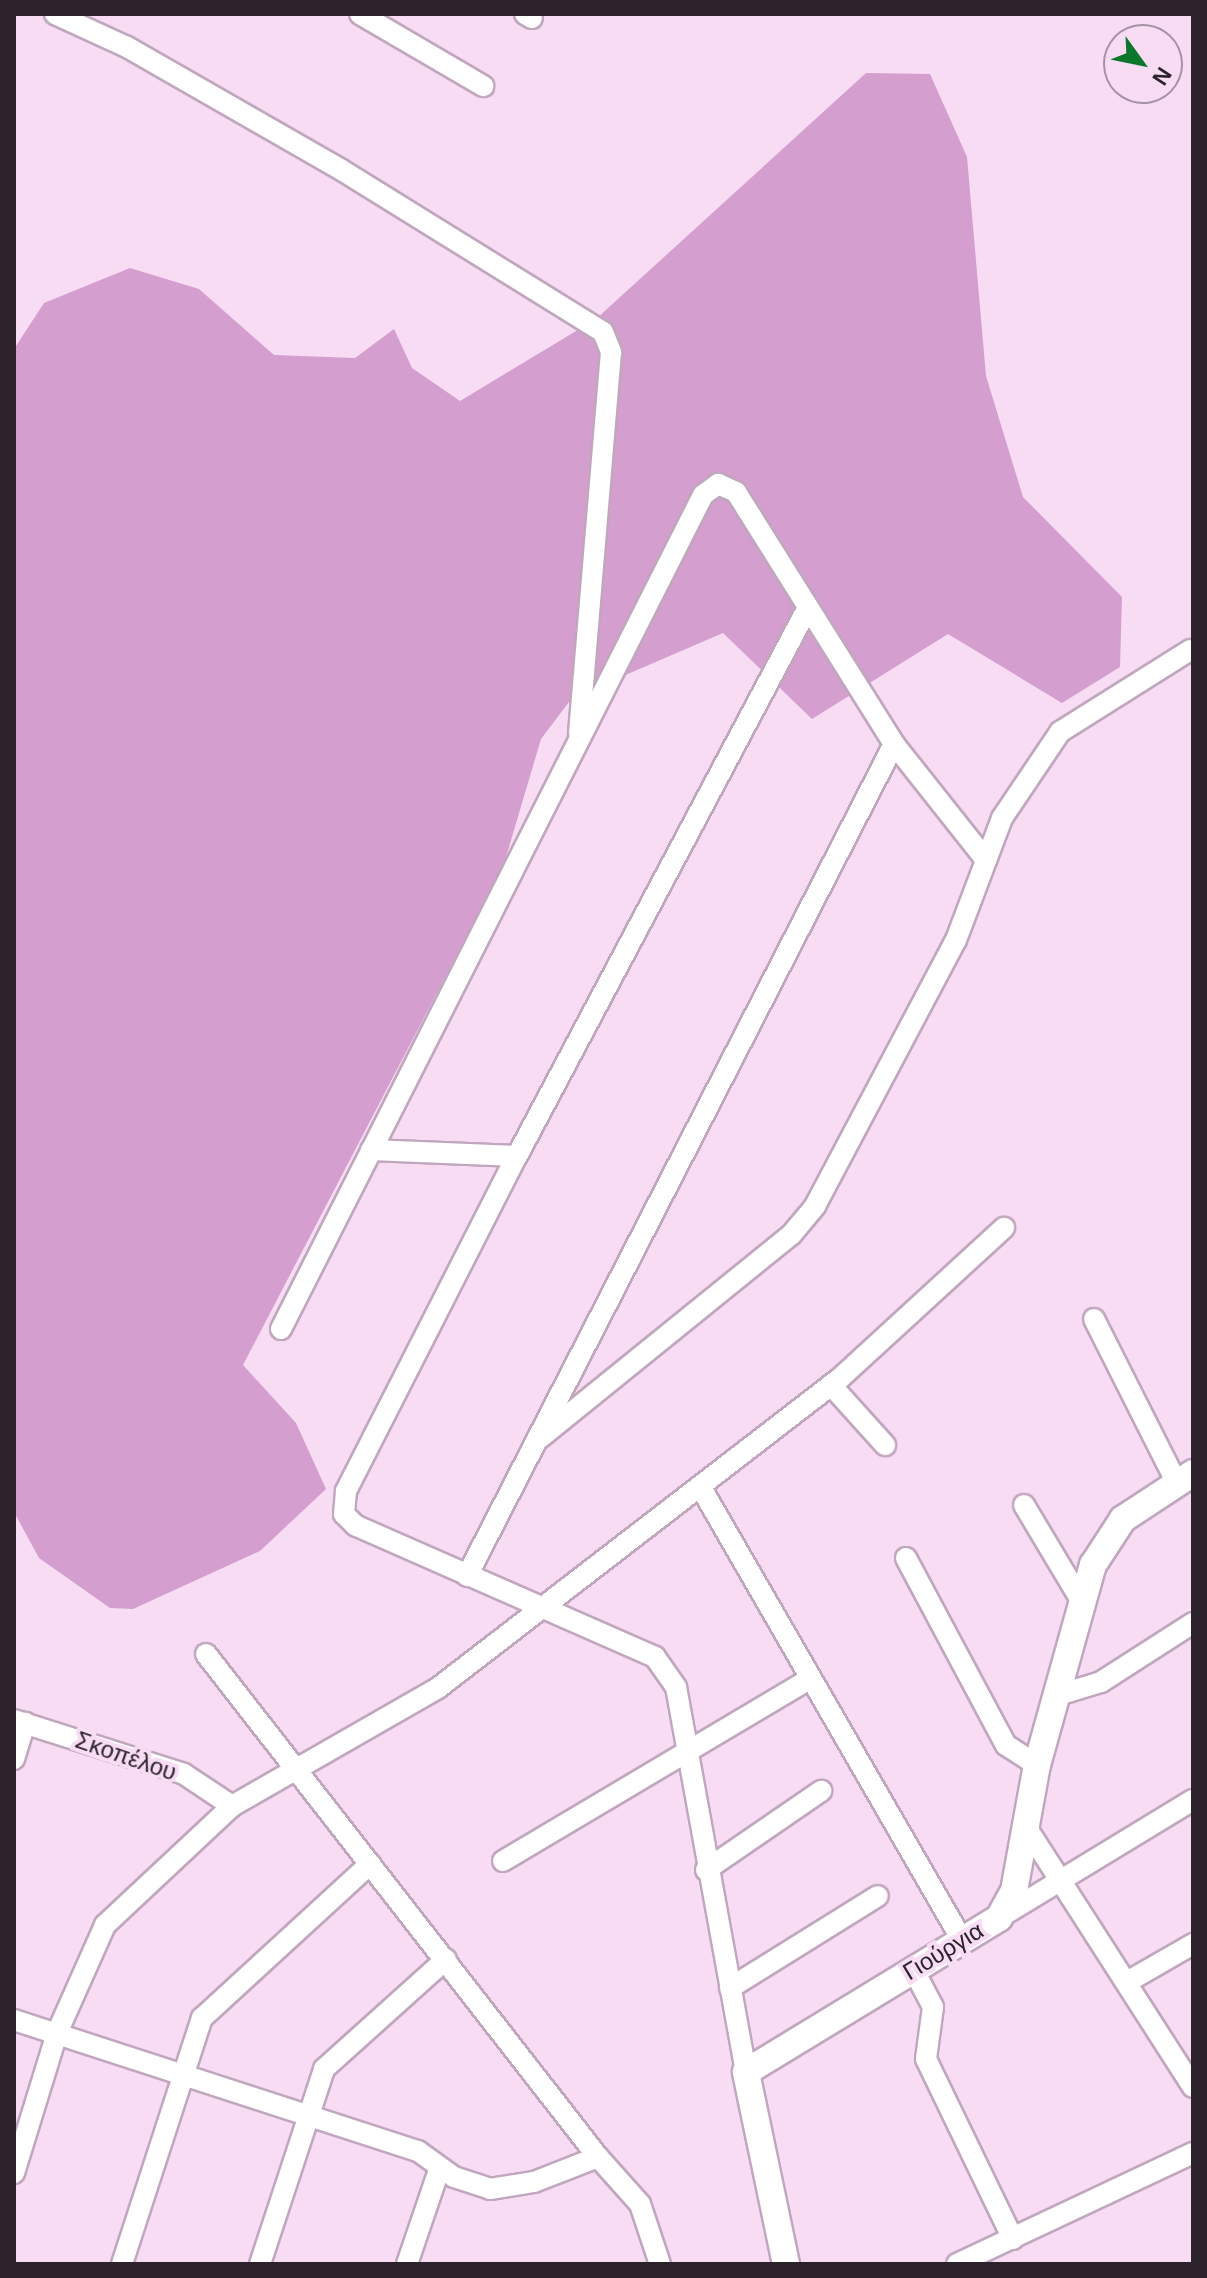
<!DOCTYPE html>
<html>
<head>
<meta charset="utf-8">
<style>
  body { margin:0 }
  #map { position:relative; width:1207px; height:2278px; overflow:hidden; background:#f7dcf4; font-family:Helvetica,sans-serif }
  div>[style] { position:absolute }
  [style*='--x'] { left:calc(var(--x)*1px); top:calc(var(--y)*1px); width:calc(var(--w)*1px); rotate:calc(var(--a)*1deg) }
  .green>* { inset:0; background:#d49ecf }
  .roads { filter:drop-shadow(2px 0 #c0a7be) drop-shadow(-2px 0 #c0a7be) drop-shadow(0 2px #c0a7be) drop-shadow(0 -2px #c0a7be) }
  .minor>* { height:20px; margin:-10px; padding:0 10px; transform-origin:10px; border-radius:10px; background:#fff }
  .tertiary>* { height:26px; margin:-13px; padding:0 13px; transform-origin:13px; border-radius:13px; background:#fff }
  span { translate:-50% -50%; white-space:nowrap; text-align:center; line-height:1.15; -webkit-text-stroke:8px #f7dcf4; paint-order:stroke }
  .street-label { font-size:24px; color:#2b222b }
  .frame { position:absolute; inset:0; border:16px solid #2b222b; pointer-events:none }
  .north { position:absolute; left:1103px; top:24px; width:80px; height:80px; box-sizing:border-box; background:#f7dcf4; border:2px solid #a592a4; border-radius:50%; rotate:123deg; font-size:22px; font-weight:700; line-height:32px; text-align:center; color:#2b222b }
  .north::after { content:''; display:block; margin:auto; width:28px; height:36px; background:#0c772a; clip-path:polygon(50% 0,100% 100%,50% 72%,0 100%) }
</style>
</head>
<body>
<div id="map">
  <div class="green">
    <div style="clip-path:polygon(866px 73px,930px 74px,967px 157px,986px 376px,1023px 497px,1122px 597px,1120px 667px,1062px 703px,948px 634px,812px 719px,723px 633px,572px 698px,541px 739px,504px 864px,243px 1365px,296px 1423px,326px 1489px,260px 1551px,133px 1609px,110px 1608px,39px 1558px,14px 1512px,14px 349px,44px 303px,130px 268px,199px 289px,274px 355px,355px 358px,394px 329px,412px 368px,460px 401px,596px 319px)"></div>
  </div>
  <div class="roads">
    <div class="minor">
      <div style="--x:55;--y:14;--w:79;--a:24.6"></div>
      <div style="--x:127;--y:47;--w:245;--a:29.8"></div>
      <div style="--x:340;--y:169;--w:309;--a:31.8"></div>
      <div style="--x:603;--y:332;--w:22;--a:68"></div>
      <div style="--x:611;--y:352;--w:383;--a:94.8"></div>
      <div style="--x:360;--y:14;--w:143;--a:30.3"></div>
      <div style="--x:525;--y:14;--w:8;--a:30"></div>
      <div style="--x:371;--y:1150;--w:146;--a:2.4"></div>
      <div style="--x:1094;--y:1319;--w:184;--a:63.2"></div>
      <div style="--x:281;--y:1329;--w:935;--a:-63.16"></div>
      <div style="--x:703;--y:495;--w:19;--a:-36"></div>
      <div style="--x:718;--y:484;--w:20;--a:24"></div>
      <div style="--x:736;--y:492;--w:297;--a:57.9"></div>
      <div style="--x:894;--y:744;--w:148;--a:51.6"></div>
      <div style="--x:831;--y:1385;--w:81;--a:48"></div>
      <div style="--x:540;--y:1438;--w:323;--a:-39"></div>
      <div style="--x:791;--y:1235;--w:38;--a:-50"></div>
      <div style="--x:815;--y:1206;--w:301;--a:-62.1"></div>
      <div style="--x:956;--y:940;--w:130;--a:-69.3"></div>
      <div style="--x:1002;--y:818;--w:104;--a:-56"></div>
      <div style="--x:1060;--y:732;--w:154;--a:-32.2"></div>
      <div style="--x:700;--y:1486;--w:524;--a:60.01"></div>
      <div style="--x:1024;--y:1505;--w:113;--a:59.1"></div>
      <div style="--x:906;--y:1558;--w:212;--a:61.9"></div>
      <div style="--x:1006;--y:1745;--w:37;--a:33"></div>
      <div style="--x:467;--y:1576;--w:935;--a:-62.83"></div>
      <div style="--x:206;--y:1654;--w:638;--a:52.07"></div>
      <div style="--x:1055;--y:1696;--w:48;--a:-16.9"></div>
      <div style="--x:1101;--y:1682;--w:109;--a:-32.7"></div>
      <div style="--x:14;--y:1720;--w:178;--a:17.6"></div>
      <div style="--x:184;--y:1774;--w:58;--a:33.7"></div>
      <div style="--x:14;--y:1759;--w:38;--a:-73"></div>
      <div style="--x:1026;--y:1827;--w:309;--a:57.3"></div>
      <div style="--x:503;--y:1861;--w:358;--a:-30.7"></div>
      <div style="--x:706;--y:1870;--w:140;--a:-34.5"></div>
      <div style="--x:1002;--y:1916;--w:223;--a:-31.3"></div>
      <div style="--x:913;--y:1969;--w:43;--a:62.2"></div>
      <div style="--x:933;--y:2007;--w:52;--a:97.7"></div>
      <div style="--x:926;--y:2059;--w:200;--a:64.2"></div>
      <div style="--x:1127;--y:1982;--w:76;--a:-29.9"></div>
      <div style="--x:730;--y:1988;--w:174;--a:-31.9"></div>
      <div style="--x:14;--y:2020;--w:425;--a:18"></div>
      <div style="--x:418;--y:2151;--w:44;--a:35.8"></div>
      <div style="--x:454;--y:2177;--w:38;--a:18"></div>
      <div style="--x:490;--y:2189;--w:45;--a:-9"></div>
      <div style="--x:534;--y:2182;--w:69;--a:-21.3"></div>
      <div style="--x:598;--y:2157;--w:63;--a:48.2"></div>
      <div style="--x:640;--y:2204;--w:63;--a:71.6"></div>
      <div style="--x:746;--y:2072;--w:391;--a:-100.3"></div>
      <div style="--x:676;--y:1687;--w:37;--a:-125"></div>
      <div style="--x:655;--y:1657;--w:326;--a:-156.3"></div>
      <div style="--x:356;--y:1526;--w:17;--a:-135"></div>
      <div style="--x:344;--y:1514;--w:23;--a:-85"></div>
      <div style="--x:346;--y:1491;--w:376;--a:-63"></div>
      <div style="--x:517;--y:1156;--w:617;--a:-62.06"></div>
      <div style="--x:14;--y:2173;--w:146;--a:-72.9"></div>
      <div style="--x:57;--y:2033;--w:118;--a:-66"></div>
      <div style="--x:105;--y:1925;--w:174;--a:-43.1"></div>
      <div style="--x:232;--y:1806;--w:237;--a:-29.8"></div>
      <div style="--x:438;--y:1688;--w:506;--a:-37.62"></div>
      <div style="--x:839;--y:1379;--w:224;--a:-42.5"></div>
      <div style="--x:122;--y:2264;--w:259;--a:-72"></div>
      <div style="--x:202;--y:2018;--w:228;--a:-42.5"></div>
      <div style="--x:260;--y:2264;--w:205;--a:-71.8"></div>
      <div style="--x:324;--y:2069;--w:164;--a:-42"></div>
      <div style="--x:407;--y:2264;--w:102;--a:-71.2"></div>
      <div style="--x:957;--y:2264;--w:261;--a:-25.2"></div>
    </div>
    <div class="tertiary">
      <div style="--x:786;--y:2264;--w:196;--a:-101.8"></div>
      <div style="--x:746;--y:2072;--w:296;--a:-31.3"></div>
      <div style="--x:999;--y:1918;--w:31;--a:-61"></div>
      <div style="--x:1014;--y:1891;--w:128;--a:-79.7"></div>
      <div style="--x:1037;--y:1765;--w:208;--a:-74.4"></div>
      <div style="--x:1093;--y:1565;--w:55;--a:-56.9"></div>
      <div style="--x:1123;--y:1519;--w:84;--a:-33.3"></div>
    </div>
  </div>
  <div class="street-label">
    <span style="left:126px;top:1756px;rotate:19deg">Σκοπέλου</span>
    <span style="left:943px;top:1951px;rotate:-31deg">Γιούργια</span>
  </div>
  <div class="frame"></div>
  <div class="north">N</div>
</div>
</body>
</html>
